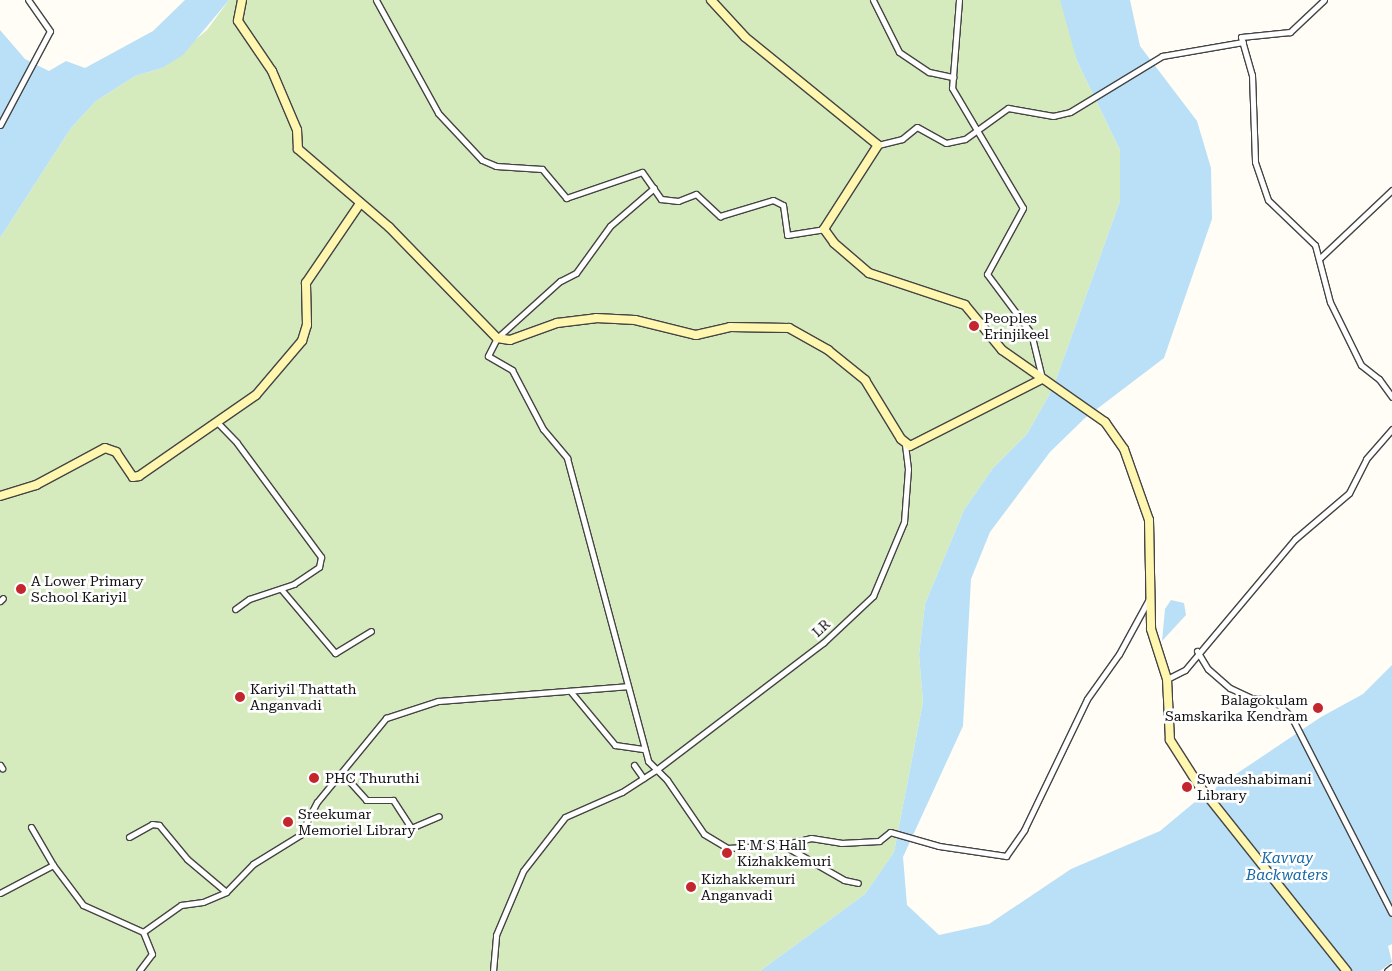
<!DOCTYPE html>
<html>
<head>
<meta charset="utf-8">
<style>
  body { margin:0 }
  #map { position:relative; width:1392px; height:971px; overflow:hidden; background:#fffdf5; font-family:"Roboto Serif",serif }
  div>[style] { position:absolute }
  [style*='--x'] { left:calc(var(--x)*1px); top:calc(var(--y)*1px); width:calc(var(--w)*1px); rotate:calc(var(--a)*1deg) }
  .green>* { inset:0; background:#d5ebbd }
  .water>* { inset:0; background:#b9e0f7 }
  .roads { filter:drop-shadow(1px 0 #444) drop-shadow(-1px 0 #444) drop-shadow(0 1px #444) drop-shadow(0 -1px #444) }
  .street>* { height:5px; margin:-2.5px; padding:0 2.5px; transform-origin:2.5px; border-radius:2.5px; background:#fff }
  .secondary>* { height:8px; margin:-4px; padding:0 4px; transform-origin:4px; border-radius:4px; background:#fff6b0 }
  .dots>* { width:14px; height:14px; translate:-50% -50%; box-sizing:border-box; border:2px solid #fff; border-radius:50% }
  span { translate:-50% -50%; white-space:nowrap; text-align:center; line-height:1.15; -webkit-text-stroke:5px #fff; paint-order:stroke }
  .poi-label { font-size:14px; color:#111 }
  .left { translate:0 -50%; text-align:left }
  .right { translate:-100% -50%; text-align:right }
  .street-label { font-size:14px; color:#111 }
  .water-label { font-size:15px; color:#1768a6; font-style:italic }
</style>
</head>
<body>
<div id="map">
  <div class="green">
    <div style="clip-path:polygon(229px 0,1060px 0,1066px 11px,1077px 61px,1120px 150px,1120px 201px,1053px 388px,1027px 434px,993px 468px,964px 510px,925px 604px,919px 654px,923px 702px,894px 852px,865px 894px,760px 971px,0 971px,0 238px,71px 128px,96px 101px,135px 76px,162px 68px,207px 30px)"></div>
  </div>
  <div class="water">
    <div style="clip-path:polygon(185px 0,229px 0,183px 55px,162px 68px,135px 76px,96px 101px,71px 128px,0 238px,0 30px,25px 59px,49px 71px,66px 61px,85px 68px,153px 31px)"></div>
    <div style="clip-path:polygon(1060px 0,1130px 0,1140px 46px,1197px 121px,1211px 168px,1212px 219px,1164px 358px,1085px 418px,1050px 452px,990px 532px,971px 579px,963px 726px,903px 857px,907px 905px,939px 935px,989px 924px,1071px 869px,1160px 831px,1196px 801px,1321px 717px,1363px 694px,1392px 665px,1392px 944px,1388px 946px,1392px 962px,1380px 971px,760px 971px,865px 894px,894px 852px,923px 702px,919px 654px,925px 604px,964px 510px,993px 468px,1027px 434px,1053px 388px,1120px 201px,1120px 150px,1077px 61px)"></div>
    <div style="clip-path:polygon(1171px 600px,1184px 603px,1186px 615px,1162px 641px,1165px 609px)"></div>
  </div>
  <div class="roads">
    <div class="street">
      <div style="--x:376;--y:0;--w:129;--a:61.2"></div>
      <div style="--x:438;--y:113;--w:64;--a:46.9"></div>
      <div style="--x:482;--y:160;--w:15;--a:23"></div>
      <div style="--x:496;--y:166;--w:46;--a:3.7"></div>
      <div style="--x:542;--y:169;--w:38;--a:50"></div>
      <div style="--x:566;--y:198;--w:80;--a:-18.9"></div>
      <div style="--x:642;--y:172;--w:33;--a:55"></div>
      <div style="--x:661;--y:199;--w:17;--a:7"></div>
      <div style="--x:678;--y:201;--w:19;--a:-21"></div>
      <div style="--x:696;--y:194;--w:33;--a:43"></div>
      <div style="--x:720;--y:216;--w:55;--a:-16.8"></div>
      <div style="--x:773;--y:200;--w:11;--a:27"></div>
      <div style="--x:783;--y:205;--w:30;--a:82"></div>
      <div style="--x:787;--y:235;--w:37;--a:-9"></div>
      <div style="--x:873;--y:0;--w:58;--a:63.4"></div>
      <div style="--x:899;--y:52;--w:36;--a:34"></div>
      <div style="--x:929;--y:72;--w:25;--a:12"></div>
      <div style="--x:959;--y:0;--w:88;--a:94.5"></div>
      <div style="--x:952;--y:88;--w:139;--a:59.4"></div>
      <div style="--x:1023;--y:208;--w:75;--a:118.6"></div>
      <div style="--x:987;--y:274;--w:74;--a:53.3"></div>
      <div style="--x:1031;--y:333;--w:46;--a:76.3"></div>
      <div style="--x:1324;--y:0;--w:47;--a:136.7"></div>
      <div style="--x:1290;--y:32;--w:49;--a:174.2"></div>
      <div style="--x:1241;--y:37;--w:40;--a:74"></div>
      <div style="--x:1252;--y:75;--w:87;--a:88"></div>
      <div style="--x:1255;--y:162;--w:40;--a:71.1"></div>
      <div style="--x:1268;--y:200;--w:65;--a:43.8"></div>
      <div style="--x:1315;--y:245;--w:59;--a:75.3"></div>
      <div style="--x:1330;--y:302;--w:70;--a:63.8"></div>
      <div style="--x:1361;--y:365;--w:23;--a:38"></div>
      <div style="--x:1379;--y:379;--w:22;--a:54"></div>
      <div style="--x:0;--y:125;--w:106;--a:-62"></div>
      <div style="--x:50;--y:31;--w:38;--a:-125"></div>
      <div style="--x:878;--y:145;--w:25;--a:-14"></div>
      <div style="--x:902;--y:139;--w:19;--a:-39"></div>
      <div style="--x:917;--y:127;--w:33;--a:29"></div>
      <div style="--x:946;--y:143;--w:19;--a:-12"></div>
      <div style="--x:965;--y:139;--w:53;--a:-35.8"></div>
      <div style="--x:1008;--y:108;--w:46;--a:10.1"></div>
      <div style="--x:1053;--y:116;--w:17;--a:-13"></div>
      <div style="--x:1070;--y:112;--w:108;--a:-31.3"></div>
      <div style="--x:1162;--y:56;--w:82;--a:-9.8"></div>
      <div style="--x:654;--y:188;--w:58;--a:139.2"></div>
      <div style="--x:610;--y:226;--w:58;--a:125.9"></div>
      <div style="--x:576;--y:273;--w:18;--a:153"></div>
      <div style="--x:560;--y:281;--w:85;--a:137.9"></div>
      <div style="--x:497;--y:338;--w:20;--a:117"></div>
      <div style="--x:488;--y:356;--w:28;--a:30"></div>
      <div style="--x:512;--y:370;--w:67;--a:62.3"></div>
      <div style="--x:543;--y:429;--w:38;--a:50"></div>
      <div style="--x:567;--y:458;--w:314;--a:75"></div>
      <div style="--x:648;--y:761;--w:27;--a:45"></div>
      <div style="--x:667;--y:780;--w:65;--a:55.6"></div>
      <div style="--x:704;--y:834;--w:27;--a:31"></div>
      <div style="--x:727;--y:848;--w:56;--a:-3.1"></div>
      <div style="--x:783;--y:845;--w:70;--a:29.8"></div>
      <div style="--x:844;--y:880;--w:14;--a:12"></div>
      <div style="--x:1320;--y:258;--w:99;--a:-43.4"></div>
      <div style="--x:216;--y:421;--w:30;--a:46"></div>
      <div style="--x:237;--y:443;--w:142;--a:53.6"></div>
      <div style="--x:321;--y:557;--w:10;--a:101"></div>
      <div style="--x:319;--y:567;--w:30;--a:146"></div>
      <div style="--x:294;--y:584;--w:47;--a:161.6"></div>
      <div style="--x:249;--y:599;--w:17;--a:144"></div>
      <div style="--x:281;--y:589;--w:84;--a:49.8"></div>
      <div style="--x:335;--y:653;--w:42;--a:-31.4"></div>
      <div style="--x:0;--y:601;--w:4;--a:-45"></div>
      <div style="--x:1197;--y:651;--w:21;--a:59"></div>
      <div style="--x:1208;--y:669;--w:29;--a:41"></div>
      <div style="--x:1230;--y:688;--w:23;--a:25"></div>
      <div style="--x:1251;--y:698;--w:22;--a:5"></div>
      <div style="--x:1273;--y:700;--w:24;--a:42"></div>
      <div style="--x:1291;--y:716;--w:221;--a:62.9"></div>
      <div style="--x:1167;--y:679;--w:20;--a:-27"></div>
      <div style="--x:1185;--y:670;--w:171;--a:-50"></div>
      <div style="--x:1295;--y:539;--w:71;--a:-40.4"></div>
      <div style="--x:1349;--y:493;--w:38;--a:-63"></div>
      <div style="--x:1366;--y:459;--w:40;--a:-49"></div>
      <div style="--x:571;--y:692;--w:69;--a:50.3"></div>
      <div style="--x:615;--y:745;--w:30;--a:8"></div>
      <div style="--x:0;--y:765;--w:4;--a:56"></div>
      <div style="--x:634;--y:765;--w:16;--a:55"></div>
      <div style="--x:342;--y:773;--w:36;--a:48"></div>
      <div style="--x:366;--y:800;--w:27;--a:0"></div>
      <div style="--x:393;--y:800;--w:33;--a:57"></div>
      <div style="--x:411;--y:828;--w:30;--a:-23"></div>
      <div style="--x:31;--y:827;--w:44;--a:59.9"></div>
      <div style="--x:129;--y:837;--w:26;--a:-29"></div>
      <div style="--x:152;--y:824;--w:7;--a:8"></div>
      <div style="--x:159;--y:825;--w:44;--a:50.5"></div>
      <div style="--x:187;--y:859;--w:51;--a:40.2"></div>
      <div style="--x:783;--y:845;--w:29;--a:-14"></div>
      <div style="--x:811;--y:838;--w:30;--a:9"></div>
      <div style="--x:841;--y:843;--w:38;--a:-3"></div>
      <div style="--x:879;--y:841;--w:14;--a:-39"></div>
      <div style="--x:890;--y:832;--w:51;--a:15.9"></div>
      <div style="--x:939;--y:846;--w:68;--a:8.5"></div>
      <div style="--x:1006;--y:856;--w:32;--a:-55"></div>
      <div style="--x:1024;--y:830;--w:145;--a:-64.3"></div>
      <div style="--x:1087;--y:699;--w:55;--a:-54.6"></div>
      <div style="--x:1119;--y:654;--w:63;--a:-61.4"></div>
      <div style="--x:0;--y:893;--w:60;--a:-27.8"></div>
      <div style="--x:53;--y:865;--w:50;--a:53.1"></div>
      <div style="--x:83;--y:905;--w:66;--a:24.2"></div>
      <div style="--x:143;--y:932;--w:47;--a:-35.4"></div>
      <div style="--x:181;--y:905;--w:22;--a:-8"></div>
      <div style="--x:203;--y:902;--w:25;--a:-23"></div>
      <div style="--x:226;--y:892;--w:39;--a:-46"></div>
      <div style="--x:253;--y:864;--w:55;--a:-31.7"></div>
      <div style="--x:300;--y:835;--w:37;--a:-63"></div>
      <div style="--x:317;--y:802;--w:109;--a:-50.6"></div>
      <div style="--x:386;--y:718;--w:55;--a:-18.1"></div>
      <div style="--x:438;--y:701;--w:190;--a:-4.5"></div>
      <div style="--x:139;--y:971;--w:21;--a:-53"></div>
      <div style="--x:152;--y:954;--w:24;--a:-112"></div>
      <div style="--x:493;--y:971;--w:36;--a:-85"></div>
      <div style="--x:496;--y:935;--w:69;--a:-67.1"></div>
      <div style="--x:523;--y:871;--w:68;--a:-52.1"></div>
      <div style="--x:565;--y:817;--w:62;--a:-23.7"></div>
      <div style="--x:622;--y:792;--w:40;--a:-32.9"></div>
      <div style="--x:656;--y:770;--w:210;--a:-37.3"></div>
      <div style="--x:823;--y:643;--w:69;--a:-43.2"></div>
      <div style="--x:873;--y:596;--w:80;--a:-67.3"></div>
      <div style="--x:904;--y:522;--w:53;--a:-85.7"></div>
      <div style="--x:908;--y:469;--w:24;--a:-97"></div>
      <div style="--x:1387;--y:971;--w:6;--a:-39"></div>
    </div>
    <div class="secondary">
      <div style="--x:242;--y:0;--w:21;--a:101"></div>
      <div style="--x:238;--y:21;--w:60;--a:55.8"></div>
      <div style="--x:272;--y:71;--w:64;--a:67"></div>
      <div style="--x:297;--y:130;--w:19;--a:87"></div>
      <div style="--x:298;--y:149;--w:120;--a:40.6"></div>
      <div style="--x:389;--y:227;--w:155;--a:45.8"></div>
      <div style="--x:497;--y:338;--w:13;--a:9"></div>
      <div style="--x:510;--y:340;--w:50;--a:-19.9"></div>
      <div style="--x:557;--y:323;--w:39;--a:-7"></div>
      <div style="--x:596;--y:318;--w:39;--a:3"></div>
      <div style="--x:635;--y:320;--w:63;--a:13.8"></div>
      <div style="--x:696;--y:335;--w:35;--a:-13"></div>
      <div style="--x:730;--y:327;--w:59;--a:1"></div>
      <div style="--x:789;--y:328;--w:45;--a:29.4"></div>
      <div style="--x:828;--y:350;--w:48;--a:39"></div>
      <div style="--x:865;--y:380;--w:69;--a:58.6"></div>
      <div style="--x:901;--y:439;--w:11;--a:38"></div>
      <div style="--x:910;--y:446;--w:148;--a:-26.9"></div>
      <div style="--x:711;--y:0;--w:50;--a:47.4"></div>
      <div style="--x:745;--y:37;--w:171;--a:39.1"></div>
      <div style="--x:878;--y:145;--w:100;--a:122.7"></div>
      <div style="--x:824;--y:229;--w:17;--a:54"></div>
      <div style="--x:834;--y:243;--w:46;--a:40.6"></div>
      <div style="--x:869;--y:273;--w:101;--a:18.4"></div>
      <div style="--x:965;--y:305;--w:58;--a:50.6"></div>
      <div style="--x:1002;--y:350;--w:126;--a:35"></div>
      <div style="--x:1105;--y:422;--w:33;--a:55"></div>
      <div style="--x:1124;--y:449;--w:75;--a:70.6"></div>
      <div style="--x:1149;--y:520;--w:109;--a:88.9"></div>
      <div style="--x:1151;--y:629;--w:52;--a:72.3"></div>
      <div style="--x:1167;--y:679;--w:61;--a:87.2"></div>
      <div style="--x:1170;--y:740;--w:52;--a:57.5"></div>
      <div style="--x:1198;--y:784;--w:239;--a:51.5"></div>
      <div style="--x:0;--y:496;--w:38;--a:-17"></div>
      <div style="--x:36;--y:485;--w:78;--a:-28.2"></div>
      <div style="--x:105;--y:448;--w:12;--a:20"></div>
      <div style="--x:116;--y:452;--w:30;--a:56"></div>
      <div style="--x:133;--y:477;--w:6;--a:-9"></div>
      <div style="--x:139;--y:476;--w:142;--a:-34.7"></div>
      <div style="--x:256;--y:395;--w:71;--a:-49.6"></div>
      <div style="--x:302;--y:341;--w:17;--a:-73"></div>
      <div style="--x:307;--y:325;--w:42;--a:-91.4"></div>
      <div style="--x:306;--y:283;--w:94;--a:-55.8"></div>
    </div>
  </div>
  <div class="dots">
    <div style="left:974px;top:326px;background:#c4262e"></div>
    <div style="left:21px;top:589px;background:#c4262e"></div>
    <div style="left:240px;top:697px;background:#c4262e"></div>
    <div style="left:1318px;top:708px;background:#c4262e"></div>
    <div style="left:314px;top:778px;background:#c4262e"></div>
    <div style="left:1187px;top:787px;background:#c4262e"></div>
    <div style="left:288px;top:822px;background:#c4262e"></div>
    <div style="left:727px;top:853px;background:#c4262e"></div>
    <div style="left:691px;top:887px;background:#c4262e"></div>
  </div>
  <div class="poi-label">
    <span class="left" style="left:984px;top:326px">Peoples<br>Erinjikeel</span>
    <span class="left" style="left:31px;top:589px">A Lower Primary<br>School Kariyil</span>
    <span class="left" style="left:250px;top:697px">Kariyil Thattath<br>Anganvadi</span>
    <span class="right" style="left:1308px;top:708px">Balagokulam<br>Samskarika Kendram</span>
    <span class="left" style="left:325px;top:778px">PHC Thuruthi</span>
    <span class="left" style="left:1197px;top:787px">Swadeshabimani<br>Library</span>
    <span class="left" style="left:298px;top:822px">Sreekumar<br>Memoriel Library</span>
    <span class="left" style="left:737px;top:853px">E M S Hall<br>Kizhakkemuri</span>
    <span class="left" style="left:701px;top:887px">Kizhakkemuri<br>Anganvadi</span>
  </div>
  <div class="street-label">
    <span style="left:821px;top:628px;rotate:-43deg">LR</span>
  </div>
  <div class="water-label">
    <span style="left:1287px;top:867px">Kavvay<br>Backwaters</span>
  </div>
</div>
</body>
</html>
